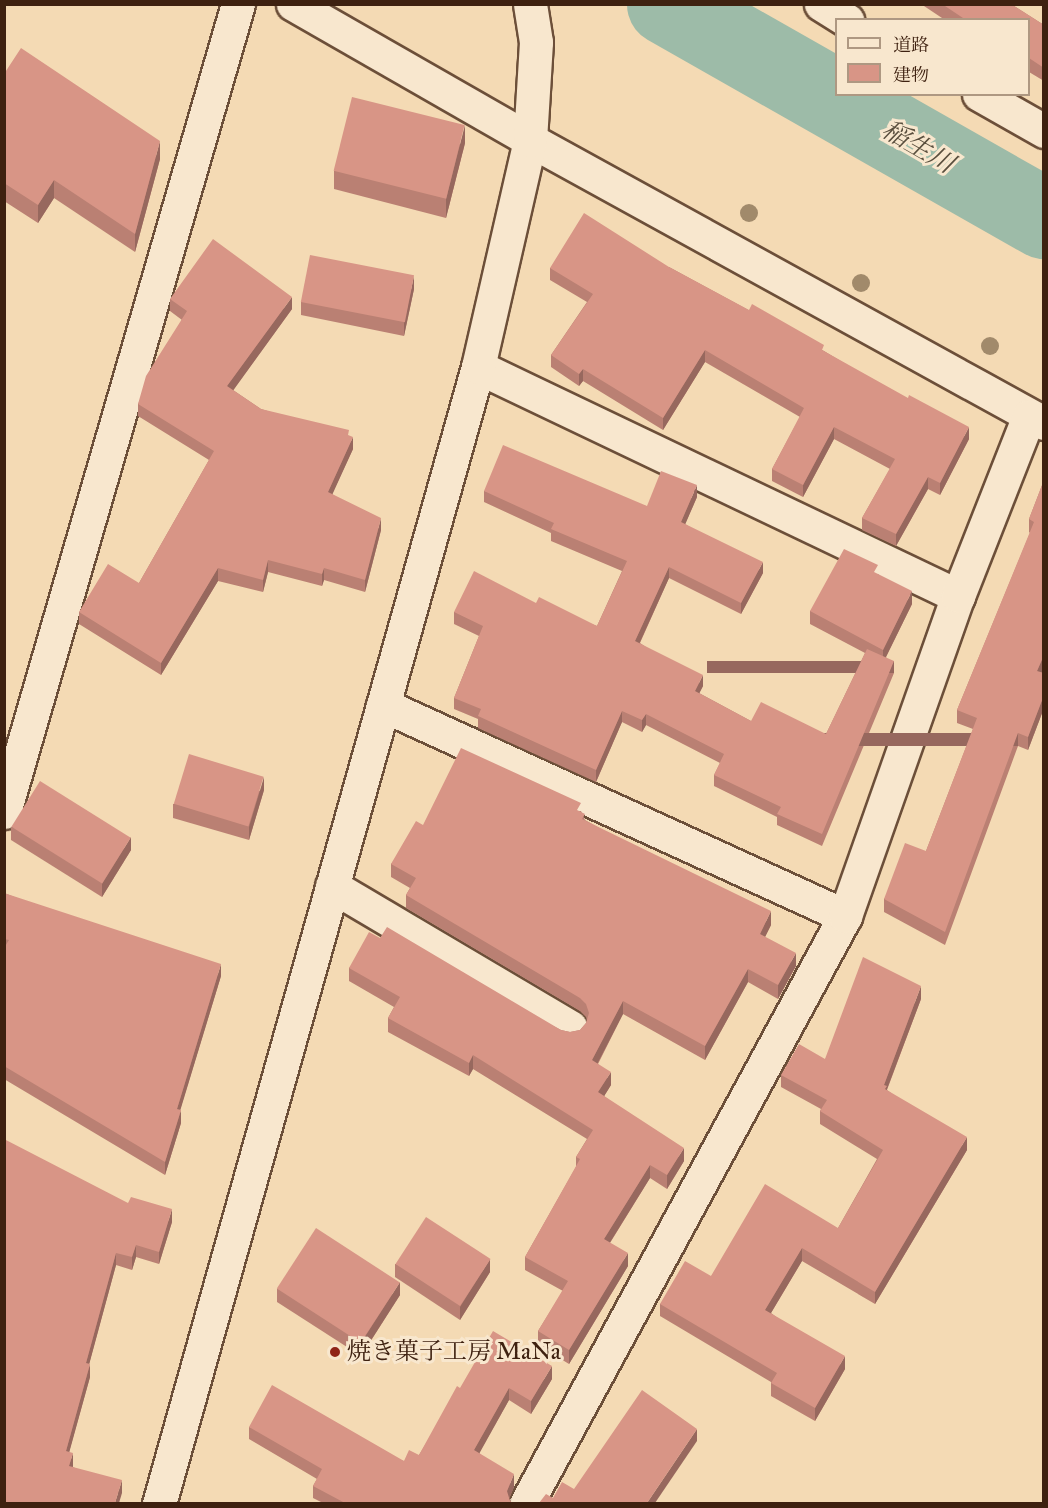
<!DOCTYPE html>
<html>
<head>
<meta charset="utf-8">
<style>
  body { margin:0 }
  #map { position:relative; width:1048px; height:1508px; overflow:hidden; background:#f4dab4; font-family:"IM FELL Great Primer","Noto Serif JP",serif }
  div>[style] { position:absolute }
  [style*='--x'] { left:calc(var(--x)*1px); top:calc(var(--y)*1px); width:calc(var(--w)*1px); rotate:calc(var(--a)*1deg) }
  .river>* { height:81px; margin:-40.5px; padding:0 40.5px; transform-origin:40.5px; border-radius:40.5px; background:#9dbba8 }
  .roads { filter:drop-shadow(2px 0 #6c4f39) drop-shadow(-2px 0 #6c4f39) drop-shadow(0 2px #6c4f39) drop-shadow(0 -2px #6c4f39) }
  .minor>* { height:33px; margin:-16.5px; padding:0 16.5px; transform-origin:16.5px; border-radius:16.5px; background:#f8e7ce }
  .trees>* { width:18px; height:18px; margin:-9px; border-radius:50%; background:#a18a6b }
  .wall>* { inset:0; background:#ba8073 }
  .shaded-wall>* { inset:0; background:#97685e; transform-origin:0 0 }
  .building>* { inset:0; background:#d89586; transform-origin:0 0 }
  .dots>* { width:16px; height:16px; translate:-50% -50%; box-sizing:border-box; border:3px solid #f8e7ce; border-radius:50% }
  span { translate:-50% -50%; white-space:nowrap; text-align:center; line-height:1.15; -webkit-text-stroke:6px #f8e7ce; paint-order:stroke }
  .poi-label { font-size:24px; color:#3e2110 }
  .left { translate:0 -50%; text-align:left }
  .water-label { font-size:26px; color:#5a4f3e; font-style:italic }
  .frame { position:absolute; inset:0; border:6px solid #3e2110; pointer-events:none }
  .legend { position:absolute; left:835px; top:18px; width:195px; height:78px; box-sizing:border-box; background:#f8e7ce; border:2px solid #ae9882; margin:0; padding:8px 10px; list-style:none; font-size:18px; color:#3e2110 }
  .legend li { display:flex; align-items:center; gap:12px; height:30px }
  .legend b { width:30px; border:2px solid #ae9882 }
</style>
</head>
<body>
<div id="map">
  <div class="river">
    <div style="--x:667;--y:4;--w:434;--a:29.6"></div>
  </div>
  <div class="roads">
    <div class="minor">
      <div style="--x:293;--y:4;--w:273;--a:29.8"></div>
      <div style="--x:530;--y:140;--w:587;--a:28.84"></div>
      <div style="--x:821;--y:4;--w:31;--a:32"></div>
      <div style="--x:979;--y:94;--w:75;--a:29.6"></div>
      <div style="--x:478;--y:367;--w:532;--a:25.51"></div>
      <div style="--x:383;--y:705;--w:508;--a:24.55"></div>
      <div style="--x:4;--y:812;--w:841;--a:-73.85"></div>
      <div style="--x:332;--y:886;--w:277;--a:30.6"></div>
      <div style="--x:159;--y:1504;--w:1181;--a:-74.33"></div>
      <div style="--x:478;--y:367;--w:233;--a:-77.1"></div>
      <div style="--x:530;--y:140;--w:98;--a:-86.5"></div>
      <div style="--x:536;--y:42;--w:38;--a:-99"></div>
      <div style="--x:526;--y:1504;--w:669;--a:-61.52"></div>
      <div style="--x:845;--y:916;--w:339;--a:-70.6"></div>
      <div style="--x:958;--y:596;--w:193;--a:-68.5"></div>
    </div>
  </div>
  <div class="trees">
    <div style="left:749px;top:213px"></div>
    <div style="left:861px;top:283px"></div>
    <div style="left:990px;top:346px"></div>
  </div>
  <div class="wall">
    <div style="clip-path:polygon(921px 4px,1011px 4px,1044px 25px,1044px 81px,1029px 72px,1029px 20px,945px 20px)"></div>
    <div style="clip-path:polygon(4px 74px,160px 159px,135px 252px,54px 198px,38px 223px,4px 201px)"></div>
    <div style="clip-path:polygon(465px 143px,446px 218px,334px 189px,334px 171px)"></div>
    <div style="clip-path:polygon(669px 267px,824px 351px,969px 439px,940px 495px,928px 489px,896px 546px,862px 530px,862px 518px,890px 469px,834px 439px,803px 497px,772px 481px,772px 469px,800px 417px,705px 362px,663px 430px,583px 381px,579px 386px,551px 367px,551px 355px,587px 302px,550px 280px,550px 268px)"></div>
    <div style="clip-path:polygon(414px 289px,404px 336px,301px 315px,301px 302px)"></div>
    <div style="clip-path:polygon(170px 299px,292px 309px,233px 390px,261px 409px,349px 436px,353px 449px,332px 494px,381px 530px,365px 592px,324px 580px,322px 586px,268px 572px,263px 592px,218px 581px,161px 675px,79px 624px,79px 612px,139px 583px,209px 460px,138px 416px,138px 404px,182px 320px,170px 311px)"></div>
    <div style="clip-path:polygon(1044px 480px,1044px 668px,1042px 672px,1044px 673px,1044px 708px,1028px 750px,1018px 746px,945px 945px,884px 912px,884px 899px,926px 851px,973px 729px,957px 723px,957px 710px,1030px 533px,1029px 532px,1029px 519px)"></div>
    <div style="clip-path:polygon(484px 491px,647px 506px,697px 497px,685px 524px,763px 573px,741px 614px,669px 578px,640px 643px,703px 686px,699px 693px,751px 721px,826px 734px,865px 653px,810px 624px,810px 611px,878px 574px,912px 604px,886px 657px,894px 673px,822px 846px,777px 825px,777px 817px,714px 786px,714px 775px,720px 763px,646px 725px,642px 732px,622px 722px,596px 782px,478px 728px,478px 719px,454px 709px,454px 698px,479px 636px,454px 624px,454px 612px,536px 603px,597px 626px,622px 571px,551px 541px,551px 533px,484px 502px)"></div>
    <div style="clip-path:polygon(264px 790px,249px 840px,173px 818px,173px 804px)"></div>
    <div style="clip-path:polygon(581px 811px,585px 820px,771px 925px,765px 937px,796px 966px,778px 999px,748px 982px,705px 1060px,623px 1014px,598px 1064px,611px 1085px,604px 1096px,684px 1161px,667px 1189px,650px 1178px,610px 1243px,628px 1266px,569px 1364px,538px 1345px,538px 1331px,563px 1291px,525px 1270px,525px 1257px,576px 1167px,576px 1157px,587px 1139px,473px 1069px,469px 1076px,388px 1032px,388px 1018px,394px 1007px,349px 981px,349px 968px,380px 938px,561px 1030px,570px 1032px,580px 1030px,586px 1023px,587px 1021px,586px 1017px,580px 1011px,406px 908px,406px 895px,410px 888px,391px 877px,391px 864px,423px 825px)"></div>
    <div style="clip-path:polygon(11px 827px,131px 850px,102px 897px,11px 840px)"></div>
    <div style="clip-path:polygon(4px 893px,221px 976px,180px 1110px,181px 1123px,165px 1175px,4px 1079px)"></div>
    <div style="clip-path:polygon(921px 999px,887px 1090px,967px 1150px,875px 1304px,802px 1261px,771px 1313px,845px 1369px,815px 1421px,771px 1396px,771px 1382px,660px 1316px,660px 1304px,711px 1276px,838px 1228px,877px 1159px,820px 1124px,820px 1111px,821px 1109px,781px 1087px,781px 1075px,825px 1059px)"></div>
    <div style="clip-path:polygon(128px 1203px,172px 1222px,159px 1264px,136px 1257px,132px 1270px,116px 1265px,89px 1364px,90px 1377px,69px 1452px,73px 1467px,122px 1493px,4px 1503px)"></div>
    <div style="clip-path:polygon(395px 1264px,490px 1272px,460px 1320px,395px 1277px)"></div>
    <div style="clip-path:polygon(277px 1289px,400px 1295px,361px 1356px,277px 1302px)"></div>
    <div style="clip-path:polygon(552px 1379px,531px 1414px,509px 1400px,479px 1453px,514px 1487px,509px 1499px,512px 1503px,323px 1503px,313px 1498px,313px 1486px,317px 1479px,249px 1439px,249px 1427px,404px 1461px,419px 1455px,460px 1388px)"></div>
  </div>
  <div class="shaded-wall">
    <div style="clip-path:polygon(465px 125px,465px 143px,446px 218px,446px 199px)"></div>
    <div style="clip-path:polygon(160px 141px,160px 159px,135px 252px,135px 234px)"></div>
    <div style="clip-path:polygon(54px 180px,54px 198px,38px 223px,38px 205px)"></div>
    <div style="clip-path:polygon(414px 276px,414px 289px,404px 336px,404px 323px)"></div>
    <div style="clip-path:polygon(292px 297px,292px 309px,227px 399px,227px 386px)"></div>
    <div style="clip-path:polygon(705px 350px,705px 362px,663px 430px,663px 418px)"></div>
    <div style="clip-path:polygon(583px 369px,583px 381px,579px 386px,579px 374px)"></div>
    <div style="clip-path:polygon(834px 427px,834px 439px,803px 497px,803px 485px)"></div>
    <div style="clip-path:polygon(969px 427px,969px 439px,940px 495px,940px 483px)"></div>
    <div style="clip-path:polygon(353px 437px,353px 449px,328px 504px,328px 492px)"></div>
    <div style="clip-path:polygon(928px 477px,928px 489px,896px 546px,896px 534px)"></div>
    <div style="clip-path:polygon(697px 485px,697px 497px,681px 534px,681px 522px)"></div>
    <div style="clip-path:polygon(381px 518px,381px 530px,365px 592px,365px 580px)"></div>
    <div style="clip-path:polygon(268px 560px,268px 572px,263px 592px,263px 580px)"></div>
    <div style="clip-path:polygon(763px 562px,763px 573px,741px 614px,741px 603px)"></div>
    <div style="clip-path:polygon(669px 567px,669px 578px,635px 653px,635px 641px)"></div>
    <div style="clip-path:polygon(218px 568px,218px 581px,161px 675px,161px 663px)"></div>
    <div style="clip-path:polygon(324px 568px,324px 580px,322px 586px,322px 574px)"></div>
    <div style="clip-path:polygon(912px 591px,912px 604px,883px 663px,883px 650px)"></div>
    <div style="clip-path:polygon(1044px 655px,1044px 668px,1037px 684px,1037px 671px)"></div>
    <div style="left:894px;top:661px;width:12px;height:187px;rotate:90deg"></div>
    <div style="clip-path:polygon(703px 675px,703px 686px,695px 702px,695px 691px)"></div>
    <div style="clip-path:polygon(1044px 695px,1044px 708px,1028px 750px,1028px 737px)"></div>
    <div style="clip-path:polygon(622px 711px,622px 722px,596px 782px,596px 770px)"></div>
    <div style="clip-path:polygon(646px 714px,646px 725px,642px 732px,642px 720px)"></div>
    <div style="left:1018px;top:733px;width:13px;height:212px;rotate:90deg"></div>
    <div style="clip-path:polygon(264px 777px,264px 790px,249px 840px,249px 827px)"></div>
    <div style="clip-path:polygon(131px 837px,131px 850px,102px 897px,102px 884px)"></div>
    <div style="clip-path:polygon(771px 911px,771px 925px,760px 947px,760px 934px)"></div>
    <div style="clip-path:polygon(796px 953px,796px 966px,778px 999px,778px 985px)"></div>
    <div style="clip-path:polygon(221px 964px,221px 976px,177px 1121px,177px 1109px)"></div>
    <div style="clip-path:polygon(748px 969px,748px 982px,705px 1060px,705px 1046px)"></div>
    <div style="clip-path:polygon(921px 986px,921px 999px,887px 1089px,887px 1099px,884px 1085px)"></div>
    <div style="clip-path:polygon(623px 1001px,623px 1014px,592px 1074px,592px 1060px)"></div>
    <div style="clip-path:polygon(473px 1055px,473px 1069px,469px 1076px,469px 1063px)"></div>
    <div style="clip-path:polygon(611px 1072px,611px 1085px,598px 1106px,598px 1092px)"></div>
    <div style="clip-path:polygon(181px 1110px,181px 1123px,165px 1175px,165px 1162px)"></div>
    <div style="clip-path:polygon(967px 1137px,967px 1150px,875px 1304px,875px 1292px)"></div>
    <div style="clip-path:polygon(684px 1148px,684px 1161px,667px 1189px,667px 1175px)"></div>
    <div style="clip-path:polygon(650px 1165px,650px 1178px,604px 1252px,604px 1239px)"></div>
    <div style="clip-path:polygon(172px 1209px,172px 1222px,159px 1264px,159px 1252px)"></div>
    <div style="clip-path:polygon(136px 1245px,136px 1257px,132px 1270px,132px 1257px)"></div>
    <div style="clip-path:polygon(802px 1248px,802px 1261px,765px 1323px,765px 1310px)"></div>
    <div style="clip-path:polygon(116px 1253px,116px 1265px,86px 1376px,86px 1363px)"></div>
    <div style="clip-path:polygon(628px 1253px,628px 1266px,569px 1364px,569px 1350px)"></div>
    <div style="clip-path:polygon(490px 1259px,490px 1272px,460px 1320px,460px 1307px)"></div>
    <div style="clip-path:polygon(400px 1282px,400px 1295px,361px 1356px,361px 1343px)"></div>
    <div style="clip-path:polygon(845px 1356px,845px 1369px,815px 1421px,815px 1408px)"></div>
    <div style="clip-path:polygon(90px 1364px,90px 1377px,66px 1464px,66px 1451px)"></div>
    <div style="clip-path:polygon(552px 1366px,552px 1379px,531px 1414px,531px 1401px)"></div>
    <div style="clip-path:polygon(509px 1388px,509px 1400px,474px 1463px,474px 1450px)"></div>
    <div style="clip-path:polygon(697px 1429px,697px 1441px,655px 1503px,647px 1503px)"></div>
    <div style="clip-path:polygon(73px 1453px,73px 1466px,69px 1479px,69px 1466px)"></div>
    <div style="clip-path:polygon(514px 1474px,514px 1487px,507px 1503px,507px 1491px)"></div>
    <div style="clip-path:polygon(122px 1480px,122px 1493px,119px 1503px,115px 1503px)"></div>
  </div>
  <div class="building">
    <div style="clip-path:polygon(942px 4px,1011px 4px,1044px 25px,1044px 68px,1029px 58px,1029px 20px,966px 20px)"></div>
    <div style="clip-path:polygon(21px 48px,160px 141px,135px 234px,54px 180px,38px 205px,4px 183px,4px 74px)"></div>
    <div style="left:352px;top:97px;width:116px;height:76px;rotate:14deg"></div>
    <div style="clip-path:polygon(584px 213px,669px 267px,749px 310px,752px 304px,824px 345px,822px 350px,908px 398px,909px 395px,969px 427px,940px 483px,928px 477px,896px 534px,862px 518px,895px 459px,834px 427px,803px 485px,772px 469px,804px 408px,705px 350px,663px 418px,583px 369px,579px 374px,551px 355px,593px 294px,550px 268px)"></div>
    <div style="clip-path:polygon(213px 239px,292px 297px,227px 386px,261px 409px,349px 430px,348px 435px,353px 437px,328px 492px,381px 518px,365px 580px,324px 568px,322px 574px,268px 560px,263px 580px,218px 568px,161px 663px,79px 612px,108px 564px,139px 583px,214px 451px,138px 404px,146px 376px,187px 311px,170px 299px)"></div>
    <div style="left:310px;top:255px;width:106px;height:48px;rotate:11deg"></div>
    <div style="clip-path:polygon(503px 445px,647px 506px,661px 471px,697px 485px,681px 522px,763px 562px,741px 603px,669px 567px,635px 641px,703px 675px,695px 691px,751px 721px,761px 702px,826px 734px,867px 649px,894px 661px,822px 834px,777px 814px,781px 807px,714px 775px,724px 754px,646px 714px,642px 720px,622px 711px,596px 770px,478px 716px,481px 709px,454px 698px,483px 626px,454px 612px,474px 571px,536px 603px,539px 597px,597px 626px,627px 561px,551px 529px,554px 523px,484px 491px)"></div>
    <div style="clip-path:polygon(1044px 480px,1044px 655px,1037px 671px,1044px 673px,1044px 695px,1028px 737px,1018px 733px,945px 932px,884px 899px,905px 843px,926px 851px,977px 718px,957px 710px,1034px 522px,1029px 519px)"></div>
    <div style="clip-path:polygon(844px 549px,878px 565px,874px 572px,912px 591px,883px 650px,810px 611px)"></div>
    <div style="clip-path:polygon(461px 748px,581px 803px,577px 810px,585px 814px,582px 819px,771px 911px,760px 934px,796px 953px,778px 985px,748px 969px,705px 1046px,623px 1001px,592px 1060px,611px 1072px,598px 1092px,684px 1148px,667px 1175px,650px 1165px,604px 1239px,628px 1253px,569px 1350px,538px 1331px,568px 1281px,525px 1257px,580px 1159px,576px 1157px,593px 1130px,473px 1055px,469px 1063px,388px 1018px,400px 997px,349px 968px,369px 932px,380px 938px,387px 927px,561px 1030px,570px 1032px,580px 1030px,586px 1023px,589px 1013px,586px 1004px,580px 998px,406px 895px,416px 878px,391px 864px,416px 821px,423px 825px)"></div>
    <div style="left:189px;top:754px;width:78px;height:52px;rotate:17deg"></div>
    <div style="left:40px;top:781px;width:107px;height:54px;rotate:32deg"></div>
    <div style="clip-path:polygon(4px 893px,221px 964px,177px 1109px,181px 1110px,165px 1162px,4px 1066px,4px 948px,9px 940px,4px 939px)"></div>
    <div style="clip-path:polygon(863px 957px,921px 986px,884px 1085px,887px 1086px,885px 1089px,967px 1137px,875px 1292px,802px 1248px,765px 1310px,845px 1356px,815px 1408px,771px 1383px,777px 1373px,660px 1304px,685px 1261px,711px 1276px,765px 1184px,838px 1228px,883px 1150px,820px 1111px,827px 1100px,781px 1075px,799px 1044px,825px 1059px)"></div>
    <div style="clip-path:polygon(4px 1139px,128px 1203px,131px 1197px,172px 1209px,159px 1252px,136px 1245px,132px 1257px,116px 1253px,86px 1363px,90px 1364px,66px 1451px,73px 1453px,69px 1466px,122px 1480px,115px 1503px,4px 1503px)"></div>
    <div style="left:426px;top:1217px;width:77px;height:56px;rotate:33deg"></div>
    <div style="left:316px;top:1228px;width:100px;height:72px;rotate:33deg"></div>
    <div style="clip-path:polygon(493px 1331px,552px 1366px,531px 1401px,509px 1388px,474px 1450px,514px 1474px,507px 1491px,510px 1501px,512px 1503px,345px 1503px,313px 1486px,322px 1469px,249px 1427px,272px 1385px,404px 1461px,409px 1450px,419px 1455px,457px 1386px,460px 1388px)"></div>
    <div style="clip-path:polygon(642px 1390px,697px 1429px,647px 1503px,539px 1503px,546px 1494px,553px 1498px,562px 1482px,574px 1489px)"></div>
  </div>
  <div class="dots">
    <div style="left:335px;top:1352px;background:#8f2418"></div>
  </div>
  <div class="poi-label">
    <span class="left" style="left:347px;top:1352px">焼き菓子工房 MaNa</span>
  </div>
  <div class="water-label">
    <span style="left:918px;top:147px;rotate:30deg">稲生川</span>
  </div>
  <div class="frame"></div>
  <ul class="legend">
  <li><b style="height:8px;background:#f8e7ce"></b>道路</li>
  <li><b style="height:16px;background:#d89586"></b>建物</li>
  </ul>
</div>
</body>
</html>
